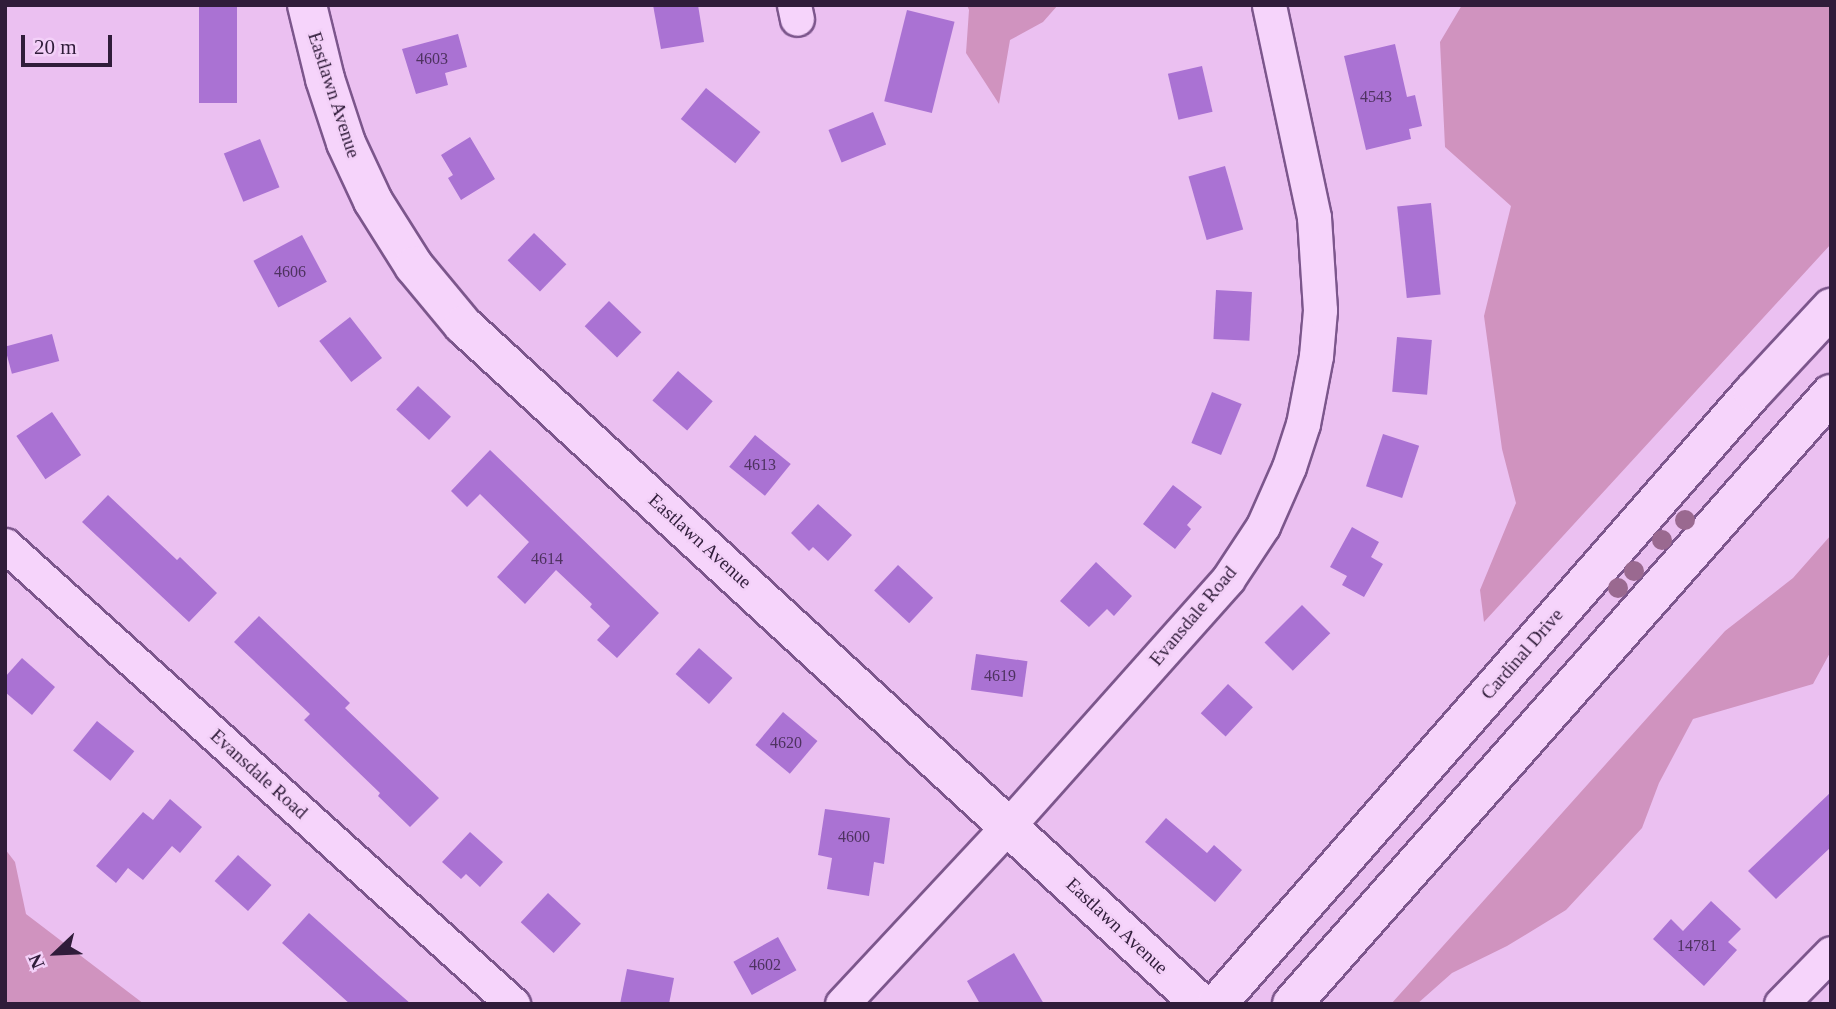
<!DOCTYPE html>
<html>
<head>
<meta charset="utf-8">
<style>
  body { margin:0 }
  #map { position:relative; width:1836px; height:1009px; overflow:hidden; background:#ebc0f1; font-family:"Times New Roman",serif }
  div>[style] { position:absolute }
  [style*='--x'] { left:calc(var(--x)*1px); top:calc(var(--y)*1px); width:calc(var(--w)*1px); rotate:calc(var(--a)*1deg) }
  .green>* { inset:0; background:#d093bf }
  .building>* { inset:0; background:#aa72d3; transform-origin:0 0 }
  .roads { filter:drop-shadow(2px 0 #7c568c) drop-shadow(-2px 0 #7c568c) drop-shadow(0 2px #7c568c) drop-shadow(0 -2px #7c568c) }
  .street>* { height:33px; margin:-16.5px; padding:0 16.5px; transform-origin:16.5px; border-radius:16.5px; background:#f6d4fb }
  .secondary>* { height:38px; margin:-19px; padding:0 19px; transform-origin:19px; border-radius:19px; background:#f6d4fb }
  .trees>* { width:20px; height:20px; margin:-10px; border-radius:50%; background:#9a6990 }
  span { translate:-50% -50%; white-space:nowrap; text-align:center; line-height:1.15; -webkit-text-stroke:5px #f3d0f8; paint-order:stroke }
  .number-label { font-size:16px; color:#4e3260 }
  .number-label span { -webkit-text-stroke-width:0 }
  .street-label { font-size:19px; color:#301c3a }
  .frame { position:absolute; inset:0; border:7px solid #301c3a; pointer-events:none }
  .north { position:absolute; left:21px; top:918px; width:70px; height:70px; -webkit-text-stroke:5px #f3d0f8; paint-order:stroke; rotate:247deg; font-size:19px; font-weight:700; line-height:28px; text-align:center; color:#301c3a }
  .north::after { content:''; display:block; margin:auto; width:24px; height:32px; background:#301c3a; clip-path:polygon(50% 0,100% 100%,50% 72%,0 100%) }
  .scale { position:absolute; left:21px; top:35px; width:91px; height:32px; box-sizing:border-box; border:4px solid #301c3a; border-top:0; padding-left:9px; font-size:21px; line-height:24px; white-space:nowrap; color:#301c3a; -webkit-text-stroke:5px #f3d0f8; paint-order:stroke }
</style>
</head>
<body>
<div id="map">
  <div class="green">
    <div style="clip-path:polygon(967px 5px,1058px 5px,1043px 22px,1010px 40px,999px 104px,966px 53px,969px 10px)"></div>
    <div style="clip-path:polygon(1462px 5px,1831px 5px,1831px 244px,1484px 622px,1480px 590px,1516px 503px,1502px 449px,1484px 316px,1511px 206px,1445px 147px,1440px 42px)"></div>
    <div style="clip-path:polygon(1831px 535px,1831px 651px,1813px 684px,1693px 719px,1659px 783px,1642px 828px,1566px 910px,1507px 946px,1452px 973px,1417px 1004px,1391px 1004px,1725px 631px,1793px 578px)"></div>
    <div style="clip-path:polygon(5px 849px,15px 862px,26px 914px,144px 1004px,5px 1004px)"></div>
  </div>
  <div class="building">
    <div style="left:199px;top:5px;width:38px;height:98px"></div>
    <div style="clip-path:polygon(653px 5px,698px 5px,704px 42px,661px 49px)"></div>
    <div style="left:907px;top:10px;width:49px;height:94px;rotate:14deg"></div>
    <div style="clip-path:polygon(458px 34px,467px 67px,445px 73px,448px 85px,416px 94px,402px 49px)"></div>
    <div style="clip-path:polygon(1395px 44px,1407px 97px,1415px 95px,1422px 126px,1409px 129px,1411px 139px,1366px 150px,1344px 56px)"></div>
    <div style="left:1202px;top:66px;width:47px;height:35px;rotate:77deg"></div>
    <div style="left:706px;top:88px;width:70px;height:40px;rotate:39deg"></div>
    <div style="left:873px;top:112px;width:35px;height:48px;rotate:68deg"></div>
    <div style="clip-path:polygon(470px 137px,495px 179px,461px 200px,448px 178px,453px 175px,441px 155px)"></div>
    <div style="left:260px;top:139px;width:52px;height:39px;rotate:68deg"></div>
    <div style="left:1225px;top:166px;width:66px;height:38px;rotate:74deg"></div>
    <div style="left:1431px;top:203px;width:92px;height:34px;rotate:84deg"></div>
    <div style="left:534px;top:233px;width:45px;height:38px;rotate:44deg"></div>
    <div style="left:302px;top:235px;width:53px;height:55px;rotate:62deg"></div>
    <div style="left:1216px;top:290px;width:36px;height:49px;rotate:3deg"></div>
    <div style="left:609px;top:301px;width:45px;height:35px;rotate:44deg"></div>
    <div style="left:350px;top:317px;width:52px;height:39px;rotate:52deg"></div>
    <div style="left:52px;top:334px;width:28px;height:49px;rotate:75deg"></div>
    <div style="left:1397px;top:337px;width:35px;height:55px;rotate:5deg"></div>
    <div style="left:678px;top:371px;width:46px;height:39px;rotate:41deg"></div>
    <div style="left:418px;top:386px;width:45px;height:32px;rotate:43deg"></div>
    <div style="left:1212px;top:392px;width:32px;height:55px;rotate:22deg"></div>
    <div style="left:52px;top:412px;width:52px;height:43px;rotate:56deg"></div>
    <div style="left:1383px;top:434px;width:38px;height:55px;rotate:18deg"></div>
    <div style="left:755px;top:435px;width:46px;height:41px;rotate:39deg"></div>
    <div style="clip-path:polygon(490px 450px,659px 613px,617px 658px,597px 640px,610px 626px,590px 607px,592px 604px,556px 570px,525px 604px,497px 577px,529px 542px,480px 494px,467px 507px,451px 491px)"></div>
    <div style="clip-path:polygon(1173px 485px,1202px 507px,1187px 525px,1191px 529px,1175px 549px,1143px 524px)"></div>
    <div style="clip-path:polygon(108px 495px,177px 560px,180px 557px,217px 593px,189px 622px,82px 522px)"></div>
    <div style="clip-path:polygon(818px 504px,852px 535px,828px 561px,813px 547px,809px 551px,791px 533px)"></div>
    <div style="clip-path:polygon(1352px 527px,1379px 542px,1371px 557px,1383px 564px,1364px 597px,1342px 585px,1347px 576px,1330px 567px)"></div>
    <div style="clip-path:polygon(1096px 562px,1132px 596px,1114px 616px,1107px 609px,1089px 627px,1060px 601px)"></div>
    <div style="left:898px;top:565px;width:48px;height:35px;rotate:43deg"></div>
    <div style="left:1302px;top:605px;width:40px;height:53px;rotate:45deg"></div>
    <div style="clip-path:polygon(259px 616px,350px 703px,345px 708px,439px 798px,410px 827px,378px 796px,380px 793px,304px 720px,310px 714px,234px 642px)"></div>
    <div style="left:699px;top:648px;width:45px;height:35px;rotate:42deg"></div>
    <div style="left:976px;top:654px;width:52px;height:36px;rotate:8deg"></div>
    <div style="clip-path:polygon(22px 658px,55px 687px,32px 715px,5px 692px,5px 677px)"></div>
    <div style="left:1228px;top:684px;width:34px;height:40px;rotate:43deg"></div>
    <div style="left:783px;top:712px;width:45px;height:43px;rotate:40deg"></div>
    <div style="left:97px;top:721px;width:48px;height:38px;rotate:39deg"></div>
    <div style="clip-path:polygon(1831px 792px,1831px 847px,1776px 899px,1748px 871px)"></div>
    <div style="clip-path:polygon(170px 799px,202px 827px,180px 853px,172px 846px,143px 880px,128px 868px,116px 883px,96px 866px,143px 812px,153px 820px)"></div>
    <div style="clip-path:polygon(825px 809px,890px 818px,884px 864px,874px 862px,869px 896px,827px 889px,832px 858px,818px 855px)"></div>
    <div style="clip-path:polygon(1166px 818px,1207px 853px,1214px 845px,1242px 870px,1215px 902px,1145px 842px)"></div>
    <div style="clip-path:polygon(470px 832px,503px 862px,480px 887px,466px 874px,461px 879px,442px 862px)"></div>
    <div style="left:238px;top:855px;width:45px;height:35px;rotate:42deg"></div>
    <div style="left:548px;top:893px;width:45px;height:40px;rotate:43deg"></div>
    <div style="clip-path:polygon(1711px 901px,1741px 929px,1728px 942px,1737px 950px,1704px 986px,1653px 939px,1671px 919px,1683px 931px)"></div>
    <div style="clip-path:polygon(309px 913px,379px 976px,411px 1004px,350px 1004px,282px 943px)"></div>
    <div style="left:778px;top:937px;width:38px;height:51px;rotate:61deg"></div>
    <div style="clip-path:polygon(1014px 953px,1044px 1004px,980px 1004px,967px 981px)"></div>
    <div style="clip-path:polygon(627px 969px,674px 978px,669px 1004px,620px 1004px)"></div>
  </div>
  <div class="roads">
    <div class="street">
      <div style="--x:794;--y:5;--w:14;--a:78"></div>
      <div style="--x:5;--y:545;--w:685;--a:42.1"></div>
      <div style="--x:842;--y:1004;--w:245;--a:-47"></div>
      <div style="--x:1009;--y:825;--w:329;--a:-48.3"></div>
      <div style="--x:1228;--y:579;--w:64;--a:-56.6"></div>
      <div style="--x:1263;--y:526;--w:64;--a:-66.2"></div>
      <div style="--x:1289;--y:467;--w:45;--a:-72"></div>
      <div style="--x:1303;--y:424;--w:69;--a:-79.2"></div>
      <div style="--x:1316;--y:356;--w:46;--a:-85"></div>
      <div style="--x:1320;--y:310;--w:93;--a:-93.7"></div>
      <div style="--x:1314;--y:217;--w:217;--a:-102"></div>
      <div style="--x:1781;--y:1004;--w:71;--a:-45.6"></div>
    </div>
    <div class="secondary">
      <div style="--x:307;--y:5;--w:76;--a:76.3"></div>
      <div style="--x:325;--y:79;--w:67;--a:71.8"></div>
      <div style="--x:346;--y:143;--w:64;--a:65"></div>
      <div style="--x:373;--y:201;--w:77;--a:57.8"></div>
      <div style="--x:414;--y:266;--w:77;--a:50.3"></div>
      <div style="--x:463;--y:325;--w:1003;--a:42.62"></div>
      <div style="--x:1217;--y:1004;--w:814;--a:-48.79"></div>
      <div style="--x:1753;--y:392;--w:115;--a:-47.1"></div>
      <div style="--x:1292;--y:1004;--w:814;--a:-48.54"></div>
    </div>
  </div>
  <div class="trees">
    <div style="left:1685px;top:520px"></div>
    <div style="left:1662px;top:540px"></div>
    <div style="left:1634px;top:571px"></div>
    <div style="left:1618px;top:588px"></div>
  </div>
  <div class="number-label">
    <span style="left:432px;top:59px">4603</span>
    <span style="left:1376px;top:97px">4543</span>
    <span style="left:290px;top:272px">4606</span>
    <span style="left:760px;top:465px">4613</span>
    <span style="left:547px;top:559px">4614</span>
    <span style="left:1000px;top:676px">4619</span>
    <span style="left:786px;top:743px">4620</span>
    <span style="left:854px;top:837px">4600</span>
    <span style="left:1697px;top:946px">14781</span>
    <span style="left:765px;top:965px">4602</span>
  </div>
  <div class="street-label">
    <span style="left:334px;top:95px;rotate:72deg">Eastlawn Avenue</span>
    <span style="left:700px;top:541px;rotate:42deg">Eastlawn Avenue</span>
    <span style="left:1193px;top:616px;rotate:-50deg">Evansdale Road</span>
    <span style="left:1522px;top:654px;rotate:-49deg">Cardinal Drive</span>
    <span style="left:259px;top:774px;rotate:42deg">Evansdale Road</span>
    <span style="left:1117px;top:926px;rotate:43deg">Eastlawn Avenue</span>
  </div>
  <div class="frame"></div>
  <div class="north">N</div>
  <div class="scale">20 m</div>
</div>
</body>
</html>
